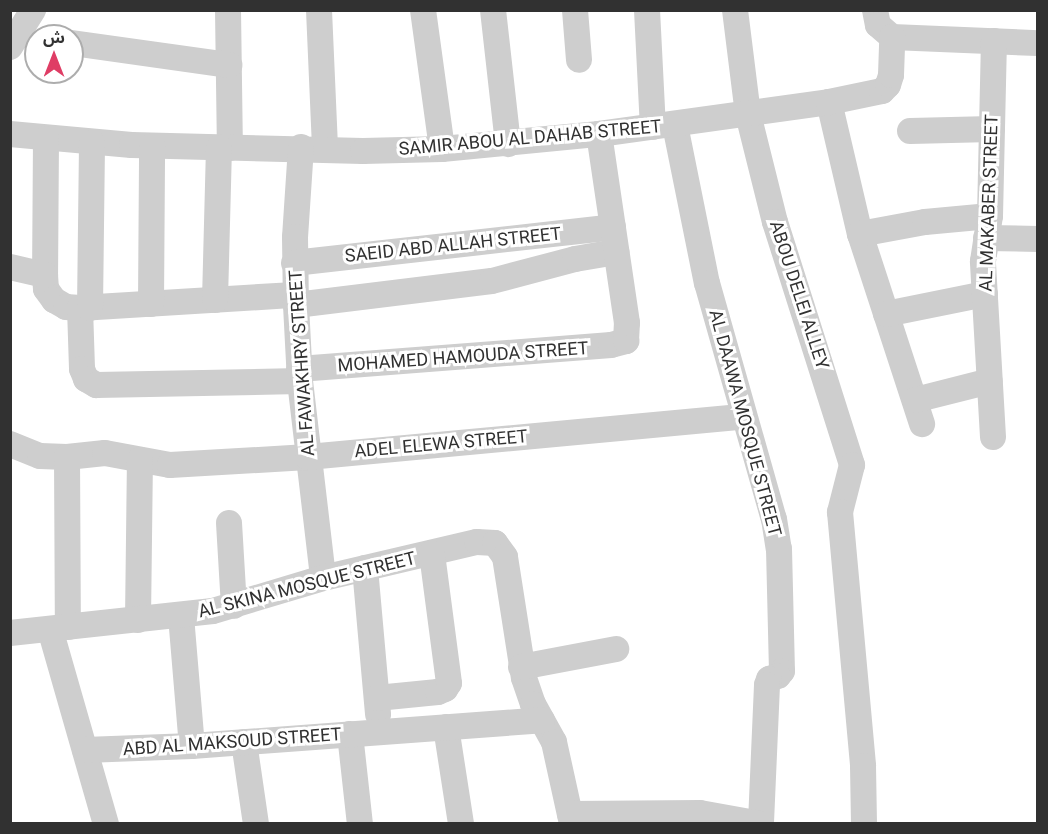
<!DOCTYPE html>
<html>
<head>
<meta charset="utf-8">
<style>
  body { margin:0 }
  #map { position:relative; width:1048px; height:834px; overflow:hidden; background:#fff; font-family:Roboto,"Noto Sans Arabic",sans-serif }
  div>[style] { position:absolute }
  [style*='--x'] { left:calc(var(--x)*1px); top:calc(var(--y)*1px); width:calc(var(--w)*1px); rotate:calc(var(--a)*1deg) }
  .minor>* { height:26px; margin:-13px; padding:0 13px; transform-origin:13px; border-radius:13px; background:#cecece }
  span { translate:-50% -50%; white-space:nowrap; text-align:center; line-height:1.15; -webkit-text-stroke:6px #fff; paint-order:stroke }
  .street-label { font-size:18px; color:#313131 }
  .frame { position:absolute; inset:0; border:12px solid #313131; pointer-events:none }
  .north { position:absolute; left:24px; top:24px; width:60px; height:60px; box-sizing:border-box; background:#fff; border:2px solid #adadad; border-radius:50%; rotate:0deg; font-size:16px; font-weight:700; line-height:24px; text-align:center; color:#313131 }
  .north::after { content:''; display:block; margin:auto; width:21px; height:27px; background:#df3d65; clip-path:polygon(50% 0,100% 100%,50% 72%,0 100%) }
</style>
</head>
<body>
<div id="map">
  <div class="minor">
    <div style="--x:228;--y:10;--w:138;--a:89.2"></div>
    <div style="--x:319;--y:10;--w:140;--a:87.5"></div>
    <div style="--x:423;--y:10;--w:140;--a:82.2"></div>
    <div style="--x:493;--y:10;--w:135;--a:83.6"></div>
    <div style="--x:575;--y:10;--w:50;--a:85.4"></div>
    <div style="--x:647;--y:10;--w:117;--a:87.1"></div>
    <div style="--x:735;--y:10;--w:105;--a:82.9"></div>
    <div style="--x:748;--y:114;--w:111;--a:76"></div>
    <div style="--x:775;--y:222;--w:255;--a:72.4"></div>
    <div style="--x:852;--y:465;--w:49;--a:104.3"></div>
    <div style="--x:840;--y:512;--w:255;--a:84.8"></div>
    <div style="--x:863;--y:766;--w:58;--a:89"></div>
    <div style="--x:875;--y:10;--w:15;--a:79"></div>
    <div style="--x:878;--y:25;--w:18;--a:41"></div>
    <div style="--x:892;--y:37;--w:146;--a:2.4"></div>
    <div style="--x:72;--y:43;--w:159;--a:8"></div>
    <div style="--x:10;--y:47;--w:44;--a:-58.1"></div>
    <div style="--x:829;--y:102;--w:136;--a:76.8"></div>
    <div style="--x:860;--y:234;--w:200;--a:71.9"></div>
    <div style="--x:675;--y:125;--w:161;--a:78.6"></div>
    <div style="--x:707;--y:283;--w:245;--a:74.2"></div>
    <div style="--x:774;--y:519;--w:30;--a:81"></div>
    <div style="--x:779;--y:549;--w:122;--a:88.6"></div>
    <div style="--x:782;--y:671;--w:6;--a:129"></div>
    <div style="--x:778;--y:676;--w:9;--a:162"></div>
    <div style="--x:769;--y:679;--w:6;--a:108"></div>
    <div style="--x:767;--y:685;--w:139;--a:92.5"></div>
    <div style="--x:910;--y:131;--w:82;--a:-1.4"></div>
    <div style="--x:10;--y:134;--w:122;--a:5.2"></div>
    <div style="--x:132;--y:145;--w:231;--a:1.5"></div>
    <div style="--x:363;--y:151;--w:79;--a:-1.5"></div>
    <div style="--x:442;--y:149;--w:158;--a:-5.5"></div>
    <div style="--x:599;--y:134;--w:232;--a:-7.9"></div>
    <div style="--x:829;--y:102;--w:54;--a:-11.7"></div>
    <div style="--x:882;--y:91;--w:8;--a:-45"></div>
    <div style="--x:888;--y:85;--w:10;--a:-73"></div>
    <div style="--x:891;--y:75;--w:38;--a:-88"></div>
    <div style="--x:46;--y:139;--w:136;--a:90.4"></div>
    <div style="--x:45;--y:275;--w:14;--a:86"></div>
    <div style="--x:46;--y:289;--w:14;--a:54"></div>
    <div style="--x:54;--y:300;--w:14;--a:30"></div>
    <div style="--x:66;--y:307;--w:14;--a:4"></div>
    <div style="--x:80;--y:308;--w:215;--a:-3.5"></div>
    <div style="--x:301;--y:147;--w:90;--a:93.8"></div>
    <div style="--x:295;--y:237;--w:68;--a:89.2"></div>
    <div style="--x:296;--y:305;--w:76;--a:87"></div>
    <div style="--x:300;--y:381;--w:198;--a:83.3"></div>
    <div style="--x:860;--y:234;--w:66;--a:-10.5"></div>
    <div style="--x:925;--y:222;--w:65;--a:-5.3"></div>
    <div style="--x:986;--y:238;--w:52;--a:1.1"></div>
    <div style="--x:294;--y:263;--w:321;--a:-6.4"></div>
    <div style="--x:10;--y:267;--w:36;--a:13"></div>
    <div style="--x:215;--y:300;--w:152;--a:-88.5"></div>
    <div style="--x:151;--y:304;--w:158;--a:-89.6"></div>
    <div style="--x:296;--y:305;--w:197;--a:-7"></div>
    <div style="--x:492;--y:281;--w:86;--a:-14.8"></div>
    <div style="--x:575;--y:259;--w:42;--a:-9.7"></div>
    <div style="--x:80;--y:308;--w:61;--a:88.1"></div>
    <div style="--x:82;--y:369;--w:11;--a:68"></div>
    <div style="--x:86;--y:379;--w:12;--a:31"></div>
    <div style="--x:96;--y:385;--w:204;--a:-1.1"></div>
    <div style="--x:90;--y:308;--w:165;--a:-89.3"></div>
    <div style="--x:886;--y:314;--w:101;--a:-11.4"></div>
    <div style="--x:299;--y:369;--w:313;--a:-4.4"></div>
    <div style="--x:611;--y:345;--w:16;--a:-15"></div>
    <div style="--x:626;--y:341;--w:18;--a:-87"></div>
    <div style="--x:627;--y:323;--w:191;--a:-98.4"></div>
    <div style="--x:915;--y:400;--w:77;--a:-14.2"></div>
    <div style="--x:993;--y:437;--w:176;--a:-93.3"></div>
    <div style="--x:983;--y:261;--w:46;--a:-81.2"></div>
    <div style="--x:990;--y:216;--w:175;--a:-88.7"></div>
    <div style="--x:10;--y:444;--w:32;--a:22"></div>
    <div style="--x:40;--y:456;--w:27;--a:2"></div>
    <div style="--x:67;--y:457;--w:38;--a:-6"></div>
    <div style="--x:105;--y:453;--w:66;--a:10.5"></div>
    <div style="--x:170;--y:465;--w:138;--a:-3.3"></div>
    <div style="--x:308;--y:457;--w:437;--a:-5.3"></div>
    <div style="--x:67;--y:457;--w:170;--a:89.7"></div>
    <div style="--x:229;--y:523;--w:83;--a:86.6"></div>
    <div style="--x:365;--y:568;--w:147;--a:84.9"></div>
    <div style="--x:181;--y:616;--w:130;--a:85.2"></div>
    <div style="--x:138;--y:620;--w:160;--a:-89.3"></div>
    <div style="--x:50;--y:629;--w:203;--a:74"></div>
    <div style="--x:10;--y:633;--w:204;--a:-6.2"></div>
    <div style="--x:213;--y:611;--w:115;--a:-16.7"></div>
    <div style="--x:323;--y:578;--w:158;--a:-13.2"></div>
    <div style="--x:477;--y:542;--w:18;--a:3"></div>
    <div style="--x:495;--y:543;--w:17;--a:54"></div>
    <div style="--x:505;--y:557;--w:122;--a:81.1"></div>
    <div style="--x:524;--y:678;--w:28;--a:71"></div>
    <div style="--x:533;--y:704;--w:43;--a:61.1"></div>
    <div style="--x:554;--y:742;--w:84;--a:77.6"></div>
    <div style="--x:521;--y:667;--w:97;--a:-10.7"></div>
    <div style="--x:377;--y:698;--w:61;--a:-5.6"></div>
    <div style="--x:438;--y:692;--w:8;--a:-23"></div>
    <div style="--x:445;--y:689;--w:7;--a:-56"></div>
    <div style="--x:449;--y:683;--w:131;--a:-97.5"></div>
    <div style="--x:446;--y:727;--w:98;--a:81.2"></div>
    <div style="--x:350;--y:734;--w:91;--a:83.7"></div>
    <div style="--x:244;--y:742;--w:83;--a:81.7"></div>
    <div style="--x:85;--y:750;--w:107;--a:-2.1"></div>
    <div style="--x:192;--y:746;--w:351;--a:-4.2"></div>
    <div style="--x:570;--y:814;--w:130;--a:-0.4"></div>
    <div style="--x:700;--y:813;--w:62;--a:10.2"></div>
  </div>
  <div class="street-label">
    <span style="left:530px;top:138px;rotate:-5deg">SAMIR ABOU AL DAHAB STREET</span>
    <span style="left:989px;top:203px;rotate:-88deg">AL MAKABER STREET</span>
    <span style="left:453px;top:245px;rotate:-6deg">SAEID ABD ALLAH STREET</span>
    <span style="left:799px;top:295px;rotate:72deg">ABOU DELEI ALLEY</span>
    <span style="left:463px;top:357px;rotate:-4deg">MOHAMED HAMOUDA STREET</span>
    <span style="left:302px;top:363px;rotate:-94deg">AL FAWAKHRY STREET</span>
    <span style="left:745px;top:423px;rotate:75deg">AL DAAWA MOSQUE STREET</span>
    <span style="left:441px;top:444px;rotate:-5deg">ADEL ELEWA STREET</span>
    <span style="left:307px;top:585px;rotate:-14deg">AL SKINA MOSQUE STREET</span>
    <span style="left:232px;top:742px;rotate:-4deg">ABD AL MAKSOUD STREET</span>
  </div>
  <div class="frame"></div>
  <div class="north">ش</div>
</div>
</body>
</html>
